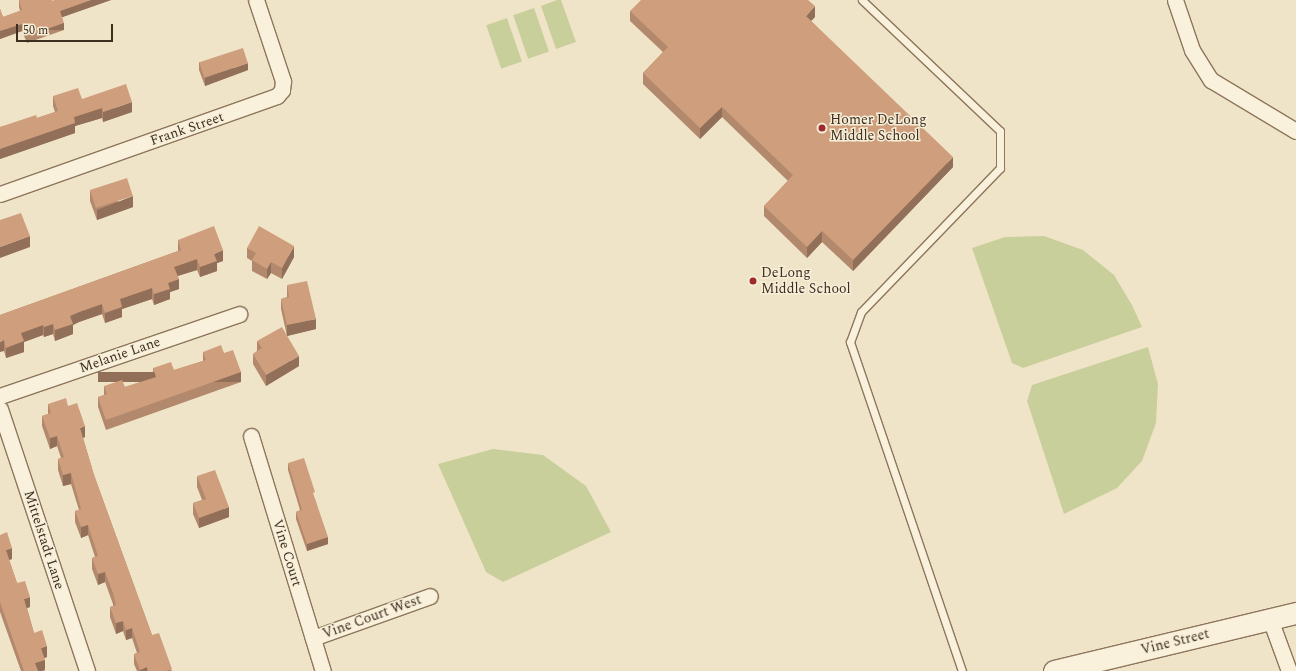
<!DOCTYPE html>
<html>
<head>
<meta charset="utf-8">
<style>
  body { margin:0 }
  #map { position:relative; width:1296px; height:671px; overflow:hidden; background:#f0e4c8; font-family:Spectral,serif }
  div>[style] { position:absolute }
  [style*='--x'] { left:calc(var(--x)*1px); top:calc(var(--y)*1px); width:calc(var(--w)*1px); rotate:calc(var(--a)*1deg) }
  .green>* { inset:0; background:#c9cf9b; transform-origin:0 0 }
  .roads { filter:drop-shadow(1px 0 #8d765c) drop-shadow(-1px 0 #8d765c) drop-shadow(0 1px #8d765c) drop-shadow(0 -1px #8d765c) }
  .lane>* { height:7px; margin:-3.5px; padding:0 3.5px; transform-origin:3.5px; border-radius:3.5px; background:#faf1dc }
  .street>* { height:15px; margin:-7.5px; padding:0 7.5px; transform-origin:7.5px; border-radius:7.5px; background:#faf1dc }
  .secondary>* { height:21px; margin:-10.5px; padding:0 10.5px; transform-origin:10.5px; border-radius:10.5px; background:#faf1dc }
  .wall>* { inset:0; background:#b2896c }
  .shaded-wall>* { inset:0; background:#916f58; transform-origin:0 0 }
  .building>* { inset:0; background:#cf9f7d; transform-origin:0 0 }
  .dots>* { width:11px; height:11px; translate:-50% -50%; box-sizing:border-box; border:2px solid #f7eed8; border-radius:50% }
  span { translate:-50% -50%; white-space:nowrap; text-align:center; line-height:1.15; -webkit-text-stroke:3px #f7eed8; paint-order:stroke }
  .poi-label { font-size:14px; color:#3d2e20 }
  .left { translate:0 -50%; text-align:left }
  .street-label { font-size:14px; color:#3d2e20 }
  .scale { position:absolute; left:16px; top:24px; width:97px; height:18px; box-sizing:border-box; border:2px solid #3d2e20; border-top:0; padding-left:5px; font-size:12px; line-height:14px; white-space:nowrap; color:#3d2e20; -webkit-text-stroke:3px #f7eed8; paint-order:stroke }
</style>
</head>
<body>
<div id="map">
  <div class="green">
    <div style="clip-path:polygon(557px 0,561px 0,576px 42px,556px 49px,541px 6px)"></div>
    <div style="left:534px;top:8px;width:46px;height:22px;rotate:71deg"></div>
    <div style="left:507px;top:18px;width:46px;height:22px;rotate:71deg"></div>
    <div style="clip-path:polygon(1044px 236px,1083px 250px,1114px 275px,1132px 305px,1142px 327px,1023px 368px,1012px 363px,972px 248px,1005px 237px)"></div>
    <div style="clip-path:polygon(1148px 347px,1158px 384px,1156px 423px,1142px 461px,1117px 488px,1064px 514px,1027px 401px,1032px 385px)"></div>
    <div style="clip-path:polygon(493px 449px,543px 455px,586px 486px,611px 532px,503px 582px,486px 572px,438px 464px)"></div>
  </div>
  <div class="roads">
    <div class="lane">
      <div style="--x:862;--y:0;--w:190;--a:43.5"></div>
      <div style="--x:1000;--y:131;--w:37;--a:90"></div>
      <div style="--x:1000;--y:168;--w:200;--a:134"></div>
      <div style="--x:861;--y:312;--w:32;--a:110"></div>
      <div style="--x:850;--y:342;--w:348;--a:71.2"></div>
    </div>
    <div class="street">
      <div style="--x:1175;--y:0;--w:53;--a:71.2"></div>
      <div style="--x:1192;--y:50;--w:36;--a:58"></div>
      <div style="--x:1211;--y:80;--w:99;--a:31"></div>
      <div style="--x:0;--y:194;--w:294;--a:-19.5"></div>
      <div style="--x:277;--y:96;--w:8;--a:-50"></div>
      <div style="--x:282;--y:90;--w:9;--a:-84"></div>
      <div style="--x:283;--y:81;--w:85;--a:-108.4"></div>
      <div style="--x:0;--y:396;--w:253;--a:-18.9"></div>
      <div style="--x:0;--y:409;--w:276;--a:71.6"></div>
      <div style="--x:251;--y:436;--w:246;--a:73"></div>
      <div style="--x:1270;--y:619;--w:55;--a:69.9"></div>
      <div style="--x:313;--y:638;--w:124;--a:-19.7"></div>
    </div>
    <div class="secondary">
      <div style="--x:1054;--y:671;--w:249;--a:-13.5"></div>
    </div>
  </div>
  <div class="wall">
    <div style="clip-path:polygon(19px 0,52px 1px,56px 0,111px 0,62px 17px,64px 30px,27px 43px,22px 31px,0 39px,0 9px,3px 17px,20px 11px,19px 7px)"></div>
    <div style="clip-path:polygon(630px 11px,815px 17px,811px 21px,953px 167px,853px 271px,822px 242px,807px 258px,764px 216px,764px 206px,788px 181px,722px 117px,700px 139px,643px 84px,643px 73px,663px 52px,630px 21px)"></div>
    <div style="clip-path:polygon(199px 62px,248px 70px,205px 86px,199px 70px)"></div>
    <div style="clip-path:polygon(53px 96px,82px 99px,132px 112px,103px 122px,102px 118px,75px 126px,75px 133px,0 159px,0 127px,37px 118px,55px 112px,53px 106px)"></div>
    <div style="clip-path:polygon(90px 191px,133px 207px,97px 220px,90px 201px)"></div>
    <div style="clip-path:polygon(178px 240px,223px 261px,217px 263px,217px 271px,200px 277px,197px 270px,178px 276px,179px 289px,170px 292px,170px 299px,154px 305px,152px 299px,122px 309px,122px 317px,105px 323px,102px 314px,79px 322px,73px 325px,73px 334px,55px 341px,53px 334px,44px 337px,43px 335px,24px 342px,24px 352px,6px 358px,4px 351px,0 315px,178px 251px)"></div>
    <div style="clip-path:polygon(247px 248px,294px 257px,282px 279px,271px 273px,267px 279px,252px 271px,252px 261px,247px 258px)"></div>
    <div style="clip-path:polygon(287px 285px,316px 329px,287px 336px,281px 309px,281px 299px,287px 297px)"></div>
    <div style="clip-path:polygon(257px 341px,299px 366px,266px 386px,253px 364px,253px 354px,257px 351px)"></div>
    <div style="clip-path:polygon(203px 352px,224px 353px,241px 382px,106px 430px,98px 407px,98px 397px,104px 395px,104px 386px,125px 387px,153px 378px,153px 368px,174px 370px,203px 361px)"></div>
    <div style="clip-path:polygon(48px 404px,68px 406px,85px 437px,83px 438px,94px 475px,152px 635px,172px 671px,137px 671px,134px 664px,134px 654px,137px 653px,132px 638px,126px 640px,123px 631px,116px 634px,110px 617px,110px 607px,113px 606px,113px 604px,105px 582px,98px 585px,92px 569px,92px 558px,95px 557px,88px 535px,81px 538px,75px 522px,75px 511px,79px 510px,71px 484px,63px 486px,58px 470px,58px 459px,61px 458px,57px 446px,50px 449px,42px 426px,42px 416px,48px 414px)"></div>
    <div style="clip-path:polygon(288px 463px,315px 499px,328px 544px,307px 551px,296px 519px,296px 512px,300px 510px,288px 470px)"></div>
    <div style="clip-path:polygon(197px 476px,229px 517px,199px 528px,193px 514px,193px 503px,202px 500px,197px 487px)"></div>
    <div style="clip-path:polygon(0 535px,12px 559px,9px 560px,17px 583px,30px 607px,27px 608px,34px 633px,47px 657px,44px 658px,45px 670px,42px 671px,21px 671px,0 612px)"></div>
  </div>
  <div class="shaded-wall">
    <div style="clip-path:polygon(91px 0,111px 0,60px 18px,60px 11px)"></div>
    <div style="clip-path:polygon(815px 6px,815px 17px,806px 26px,806px 16px)"></div>
    <div style="left:64px;top:23px;width:7px;height:39px;rotate:90deg"></div>
    <div style="clip-path:polygon(22px 24px,22px 31px,0 39px,0 31px)"></div>
    <div style="clip-path:polygon(248px 63px,248px 70px,205px 86px,205px 78px)"></div>
    <div style="clip-path:polygon(132px 102px,132px 112px,103px 122px,103px 112px)"></div>
    <div style="clip-path:polygon(722px 107px,722px 117px,700px 139px,700px 128px)"></div>
    <div style="clip-path:polygon(102px 108px,102px 118px,75px 126px,75px 133px,0 159px,0 149px,74px 117px)"></div>
    <div style="clip-path:polygon(953px 157px,953px 167px,853px 271px,853px 260px)"></div>
    <div style="clip-path:polygon(133px 196px,133px 207px,97px 220px,97px 210px)"></div>
    <div style="clip-path:polygon(822px 231px,822px 242px,807px 258px,807px 247px)"></div>
    <div style="clip-path:polygon(30px 236px,30px 247px,0 258px,0 247px)"></div>
    <div style="clip-path:polygon(294px 246px,294px 257px,282px 279px,282px 268px)"></div>
    <div style="clip-path:polygon(223px 250px,223px 261px,217px 263px,217px 271px,200px 277px,200px 267px,214px 254px)"></div>
    <div style="clip-path:polygon(197px 259px,197px 270px,174px 277px,174px 267px)"></div>
    <div style="clip-path:polygon(271px 262px,271px 273px,267px 279px,267px 269px)"></div>
    <div style="clip-path:polygon(179px 279px,179px 289px,170px 292px,170px 299px,154px 305px,154px 294px,168px 283px)"></div>
    <div style="clip-path:polygon(152px 288px,152px 299px,122px 309px,122px 317px,105px 323px,105px 313px,120px 299px)"></div>
    <div style="clip-path:polygon(102px 304px,102px 314px,79px 322px,73px 325px,73px 334px,55px 341px,55px 330px,70px 316px,79px 312px)"></div>
    <div style="clip-path:polygon(316px 319px,316px 329px,287px 336px,287px 325px)"></div>
    <div style="clip-path:polygon(53px 324px,53px 334px,44px 337px,44px 327px)"></div>
    <div style="clip-path:polygon(43px 325px,43px 335px,24px 342px,24px 352px,6px 358px,6px 348px,21px 333px)"></div>
    <div style="clip-path:polygon(4px 340px,4px 351px,0 352px,0 342px)"></div>
    <div style="clip-path:polygon(299px 356px,299px 366px,266px 386px,266px 375px)"></div>
    <div style="left:241px;top:372px;width:10px;height:143px;rotate:90deg"></div>
    <div style="clip-path:polygon(85px 426px,85px 437px,80px 439px,80px 428px)"></div>
    <div style="clip-path:polygon(57px 436px,57px 446px,50px 449px,50px 438px)"></div>
    <div style="clip-path:polygon(71px 473px,71px 484px,63px 486px,63px 475px)"></div>
    <div style="clip-path:polygon(229px 507px,229px 517px,199px 528px,199px 518px)"></div>
    <div style="clip-path:polygon(88px 525px,88px 535px,81px 538px,81px 527px)"></div>
    <div style="clip-path:polygon(328px 537px,328px 544px,307px 551px,307px 544px)"></div>
    <div style="clip-path:polygon(12px 548px,12px 559px,6px 561px,6px 550px)"></div>
    <div style="clip-path:polygon(105px 572px,105px 582px,98px 585px,98px 574px)"></div>
    <div style="clip-path:polygon(30px 597px,30px 607px,24px 609px,24px 599px)"></div>
    <div style="clip-path:polygon(123px 621px,123px 631px,116px 634px,116px 623px)"></div>
    <div style="clip-path:polygon(132px 628px,132px 638px,126px 640px,126px 630px)"></div>
    <div style="clip-path:polygon(47px 646px,47px 657px,41px 659px,41px 648px)"></div>
    <div style="clip-path:polygon(45px 660px,45px 670px,42px 671px,35px 671px,35px 663px)"></div>
    <div style="clip-path:polygon(147px 667px,147px 671px,140px 671px,140px 670px)"></div>
  </div>
  <div class="building">
    <div style="clip-path:polygon(19px 0,52px 0,52px 1px,56px 0,91px 0,60px 11px,64px 23px,27px 36px,22px 24px,0 31px,0 9px,3px 17px,22px 10px)"></div>
    <div style="clip-path:polygon(641px 0,808px 0,815px 6px,806px 16px,953px 157px,853px 260px,822px 231px,807px 247px,764px 206px,793px 175px,722px 107px,700px 128px,643px 73px,668px 47px,630px 11px)"></div>
    <div style="left:243px;top:48px;width:16px;height:46px;rotate:72deg"></div>
    <div style="clip-path:polygon(126px 84px,132px 102px,103px 112px,102px 108px,74px 117px,75px 123px,0 149px,0 127px,36px 115px,37px 118px,58px 111px,53px 96px,78px 88px,82px 99px)"></div>
    <div style="left:127px;top:178px;width:19px;height:39px;rotate:72deg"></div>
    <div style="clip-path:polygon(21px 213px,30px 236px,0 247px,0 220px)"></div>
    <div style="clip-path:polygon(214px 226px,223px 250px,214px 254px,217px 261px,200px 267px,197px 259px,174px 267px,179px 279px,168px 283px,170px 289px,154px 294px,152px 288px,120px 299px,122px 307px,105px 313px,102px 304px,79px 312px,70px 316px,73px 324px,55px 330px,53px 324px,44px 327px,43px 325px,21px 333px,24px 341px,6px 348px,4px 340px,0 342px,0 315px,181px 250px,178px 240px)"></div>
    <div style="clip-path:polygon(259px 226px,294px 246px,282px 268px,271px 262px,267px 269px,252px 260px,256px 253px,247px 248px)"></div>
    <div style="clip-path:polygon(307px 281px,316px 319px,287px 325px,281px 299px,289px 297px,287px 285px)"></div>
    <div style="clip-path:polygon(282px 327px,299px 356px,266px 375px,253px 354px,262px 348px,257px 341px)"></div>
    <div style="clip-path:polygon(221px 345px,224px 353px,233px 350px,241px 372px,106px 420px,98px 397px,107px 394px,104px 386px,122px 380px,125px 387px,156px 377px,153px 368px,171px 362px,174px 370px,206px 360px,203px 352px)"></div>
    <div style="clip-path:polygon(66px 398px,68px 406px,77px 403px,85px 426px,80px 428px,94px 475px,152px 635px,159px 633px,172px 669px,166px 671px,148px 671px,147px 667px,140px 670px,134px 654px,140px 652px,132px 628px,126px 630px,123px 621px,116px 623px,110px 607px,116px 605px,113px 593px,105px 572px,98px 574px,92px 558px,98px 556px,88px 525px,81px 527px,75px 511px,81px 509px,71px 473px,63px 475px,58px 459px,64px 457px,57px 436px,50px 438px,42px 416px,51px 413px,48px 404px)"></div>
    <div style="clip-path:polygon(304px 458px,315px 492px,313px 493px,328px 537px,307px 544px,296px 512px,302px 510px,288px 463px)"></div>
    <div style="clip-path:polygon(215px 470px,229px 507px,199px 518px,193px 503px,206px 499px,197px 476px)"></div>
    <div style="clip-path:polygon(7px 532px,12px 548px,6px 550px,17px 583px,25px 581px,30px 597px,24px 599px,34px 633px,42px 630px,47px 646px,41px 648px,45px 660px,35px 663px,38px 671px,24px 671px,0 602px,0 535px)"></div>
  </div>
  <div class="dots">
    <div style="left:822px;top:128px;background:#9e2a2b"></div>
    <div style="left:753px;top:281px;background:#9e2a2b"></div>
  </div>
  <div class="poi-label">
    <span class="left" style="left:830px;top:128px">Homer DeLong<br>Middle School</span>
    <span class="left" style="left:761px;top:281px">DeLong<br>Middle School</span>
  </div>
  <div class="street-label">
    <span style="left:187px;top:129px;rotate:-19deg">Frank Street</span>
    <span style="left:120px;top:355px;rotate:-19deg">Melanie Lane</span>
    <span style="left:44px;top:540px;rotate:72deg">Mittelstadt Lane</span>
    <span style="left:287px;top:553px;rotate:73deg">Vine Court</span>
    <span style="left:372px;top:617px;rotate:-20deg">Vine Court West</span>
    <span style="left:1175px;top:642px;rotate:-14deg">Vine Street</span>
  </div>
  <div class="scale">50 m</div>
</div>
</body>
</html>
